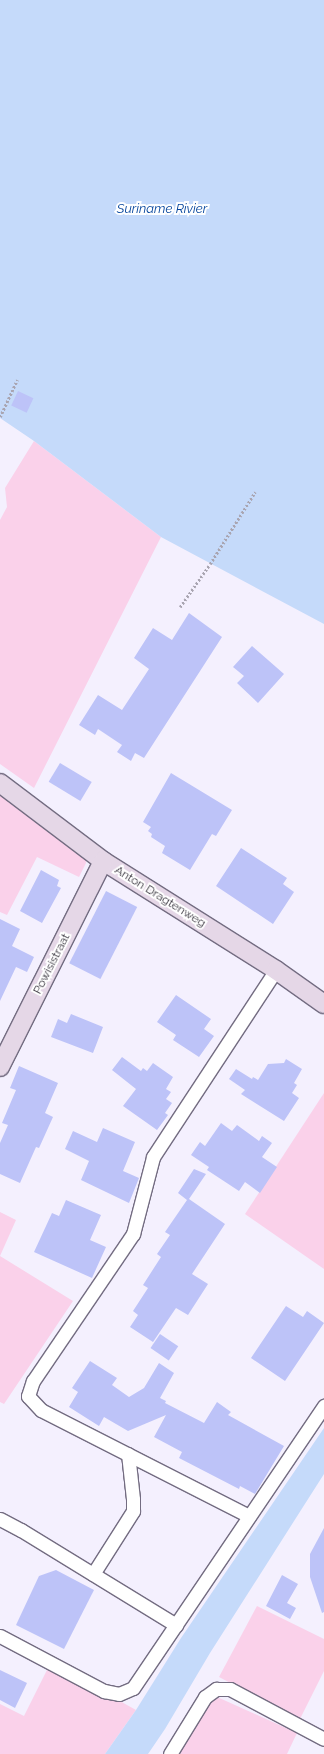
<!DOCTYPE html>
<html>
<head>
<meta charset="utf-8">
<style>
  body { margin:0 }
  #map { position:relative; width:324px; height:1754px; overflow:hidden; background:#f4f0fe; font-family:Raleway,sans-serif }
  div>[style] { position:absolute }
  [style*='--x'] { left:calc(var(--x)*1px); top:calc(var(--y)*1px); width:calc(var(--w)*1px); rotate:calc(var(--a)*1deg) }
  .green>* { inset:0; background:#fad1ea }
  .water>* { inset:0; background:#c5dafa }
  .building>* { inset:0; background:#bdc3f8; transform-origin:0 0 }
  .path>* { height:2.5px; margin-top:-1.25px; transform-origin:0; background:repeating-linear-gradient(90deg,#a9a5b1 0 2px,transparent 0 4px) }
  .roads { filter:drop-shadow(1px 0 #736c81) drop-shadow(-1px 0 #736c81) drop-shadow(0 1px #736c81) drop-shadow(0 -1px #736c81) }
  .street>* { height:13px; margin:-6.5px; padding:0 6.5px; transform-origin:6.5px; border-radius:6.5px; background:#fff }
  .secondary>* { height:18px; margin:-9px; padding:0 9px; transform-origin:9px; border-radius:9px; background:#e5d7e7 }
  span { translate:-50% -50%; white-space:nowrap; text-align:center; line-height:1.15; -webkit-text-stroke:4px #fff; paint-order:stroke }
  .street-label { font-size:12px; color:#38353e }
  .water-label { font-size:13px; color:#03439b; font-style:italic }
</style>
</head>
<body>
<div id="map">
  <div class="green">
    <div style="clip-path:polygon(34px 441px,161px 537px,34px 788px,0 764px,0 520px,7px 507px,5px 488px)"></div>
    <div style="clip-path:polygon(0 793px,85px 852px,86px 863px,79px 877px,37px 857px,7px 915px,0 912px)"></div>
    <div style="clip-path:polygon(324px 1093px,324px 1269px,245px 1214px)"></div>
    <div style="clip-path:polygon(0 1212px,16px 1220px,0 1256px,73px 1301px,4px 1404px,0 1402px)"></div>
    <div style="clip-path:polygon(257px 1606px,324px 1639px,324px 1671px,300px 1719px,219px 1677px)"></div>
    <div style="clip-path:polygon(47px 1670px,102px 1695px,118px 1700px,136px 1710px,105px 1754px,0 1754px,0 1704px,24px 1716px)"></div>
    <div style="clip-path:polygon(215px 1696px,297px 1733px,287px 1754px,177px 1754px)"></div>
  </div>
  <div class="water">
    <div style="clip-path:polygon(0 0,324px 0,324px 624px,161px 537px,34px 441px,0 418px)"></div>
    <div style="clip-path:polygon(324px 1428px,324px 1474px,210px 1653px,165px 1729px,148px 1754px,105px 1754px,136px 1710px,181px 1638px)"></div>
  </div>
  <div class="building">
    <div style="left:18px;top:391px;width:17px;height:16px;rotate:25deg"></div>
    <div style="clip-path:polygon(189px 613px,222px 637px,144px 758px,135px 753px,131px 761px,117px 752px,122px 745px,98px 729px,95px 735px,79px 725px,98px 695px,122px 710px,149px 669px,134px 658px,153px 628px,172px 640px)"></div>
    <div style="clip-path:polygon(252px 646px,284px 674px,258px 703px,237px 683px,244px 676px,233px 667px)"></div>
    <div style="left:60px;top:763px;width:37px;height:22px;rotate:31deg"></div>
    <div style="clip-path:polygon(171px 773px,232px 810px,216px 836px,212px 834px,190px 870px,162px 853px,165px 846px,151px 837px,152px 834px,148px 831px,151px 827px,143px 822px)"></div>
    <div style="clip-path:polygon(241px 848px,287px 878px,283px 884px,294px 892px,273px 924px,216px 886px)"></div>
    <div style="clip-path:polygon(41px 870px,59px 880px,57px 886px,61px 888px,42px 923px,20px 911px)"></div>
    <div style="left:106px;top:891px;width:35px;height:81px;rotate:27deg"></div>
    <div style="clip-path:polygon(0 919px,20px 929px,12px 946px,34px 957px,27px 972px,16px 967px,0 1001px)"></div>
    <div style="clip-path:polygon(176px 995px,211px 1019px,204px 1029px,214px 1036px,199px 1057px,173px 1040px,176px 1035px,157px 1022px)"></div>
    <div style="clip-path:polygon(71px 1014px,103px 1027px,93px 1053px,51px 1037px,58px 1019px,67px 1023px)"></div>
    <div style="clip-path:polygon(122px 1057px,141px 1071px,143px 1068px,147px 1071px,153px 1063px,173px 1077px,166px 1089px,171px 1092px,166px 1099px,172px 1103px,165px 1113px,168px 1115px,157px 1130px,123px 1106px,136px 1089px,112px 1070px)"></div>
    <div style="clip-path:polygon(286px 1059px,302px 1069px,294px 1083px,297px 1085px,292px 1093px,299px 1098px,284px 1121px,241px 1094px,245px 1090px,229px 1079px,236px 1069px,252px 1079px,253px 1077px,258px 1080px,268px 1064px,284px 1063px)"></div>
    <div style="clip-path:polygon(19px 1066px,58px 1083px,45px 1113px,53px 1117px,39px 1148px,36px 1147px,20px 1183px,0 1174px,0 1143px,8px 1125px,2px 1123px,16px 1090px,10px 1088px)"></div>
    <div style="clip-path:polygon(221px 1123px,232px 1131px,237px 1125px,259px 1141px,262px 1136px,272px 1143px,262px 1157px,277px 1167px,260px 1193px,245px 1182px,239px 1191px,207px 1170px,209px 1167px,191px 1155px,200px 1142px,205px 1146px)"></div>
    <div style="clip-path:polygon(103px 1128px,135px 1142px,123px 1171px,139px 1178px,129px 1203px,81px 1180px,89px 1161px,65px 1149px,73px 1131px,97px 1142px)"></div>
    <div style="clip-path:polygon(194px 1169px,206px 1174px,189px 1199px,225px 1224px,192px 1274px,208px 1284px,188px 1315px,176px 1308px,153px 1342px,130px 1327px,138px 1315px,133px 1311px,148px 1288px,143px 1285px,161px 1257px,157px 1254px,170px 1235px,165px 1232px,187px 1200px,178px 1193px)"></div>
    <div style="clip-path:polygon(66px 1200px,101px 1215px,90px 1240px,106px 1247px,92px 1278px,34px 1252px,52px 1213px,59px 1216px)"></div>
    <div style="clip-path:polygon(286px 1306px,303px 1317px,307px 1311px,324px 1323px,285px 1381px,251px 1358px)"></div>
    <div style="left:160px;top:1334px;width:22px;height:17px;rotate:34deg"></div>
    <div style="clip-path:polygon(90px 1361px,117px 1378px,112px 1385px,129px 1397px,144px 1388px,159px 1363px,174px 1373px,160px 1398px,166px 1401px,165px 1403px,204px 1423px,217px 1402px,231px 1412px,228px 1415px,284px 1446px,255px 1494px,240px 1486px,239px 1489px,179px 1458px,182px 1452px,154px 1437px,166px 1415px,128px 1431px,104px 1417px,99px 1426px,69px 1407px,78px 1392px,72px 1388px)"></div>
    <div style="clip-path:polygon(324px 1528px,324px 1612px,322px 1613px,310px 1577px,310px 1554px)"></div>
    <div style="clip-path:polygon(56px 1570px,94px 1590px,64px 1649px,16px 1625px,39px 1576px)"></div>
    <div style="clip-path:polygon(282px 1575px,298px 1584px,287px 1603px,296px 1608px,290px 1619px,266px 1606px)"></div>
    <div style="clip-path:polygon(0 1670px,27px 1683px,15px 1708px,0 1700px)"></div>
  </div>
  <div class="path">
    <div style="--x:0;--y:417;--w:41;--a:-65.3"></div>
    <div style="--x:180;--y:607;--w:52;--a:-55.1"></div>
    <div style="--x:210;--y:564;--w:85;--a:-58"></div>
  </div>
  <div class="roads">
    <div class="street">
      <div style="--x:249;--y:1516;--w:233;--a:-153"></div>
      <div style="--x:41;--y:1410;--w:19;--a:-133"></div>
      <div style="--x:28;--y:1396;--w:16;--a:-72"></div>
      <div style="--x:33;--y:1381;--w:178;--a:-55.8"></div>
      <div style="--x:133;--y:1234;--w:80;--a:-75.4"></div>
      <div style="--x:153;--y:1157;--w:224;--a:-56.7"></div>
      <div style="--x:0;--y:1519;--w:24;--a:28"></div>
      <div style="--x:21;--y:1530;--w:182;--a:31.5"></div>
      <div style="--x:93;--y:1574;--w:75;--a:-57.6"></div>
      <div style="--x:133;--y:1511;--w:12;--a:-90"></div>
      <div style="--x:133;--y:1499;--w:45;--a:-96.3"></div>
      <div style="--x:0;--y:1636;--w:118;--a:27.9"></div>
      <div style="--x:104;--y:1691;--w:15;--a:11"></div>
      <div style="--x:119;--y:1694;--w:15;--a:-23"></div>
      <div style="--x:133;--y:1688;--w:341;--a:-55.9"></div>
      <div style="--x:170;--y:1754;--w:67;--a:-58.4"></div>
      <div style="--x:205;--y:1697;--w:14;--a:-36"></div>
      <div style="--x:216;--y:1689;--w:14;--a:0"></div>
      <div style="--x:230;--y:1689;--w:106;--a:28"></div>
    </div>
    <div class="secondary">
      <div style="--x:0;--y:783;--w:129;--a:37.1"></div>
      <div style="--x:103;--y:861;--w:204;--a:32.2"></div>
      <div style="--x:276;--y:970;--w:59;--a:35.3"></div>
      <div style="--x:0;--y:1067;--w:230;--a:-63.4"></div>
    </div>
  </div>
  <div class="street-label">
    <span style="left:160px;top:897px;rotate:32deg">Anton Dragtenweg</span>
    <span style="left:52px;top:964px;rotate:-63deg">Powisistraat</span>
  </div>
  <div class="water-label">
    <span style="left:162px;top:209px">Suriname Rivier</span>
  </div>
</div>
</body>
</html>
